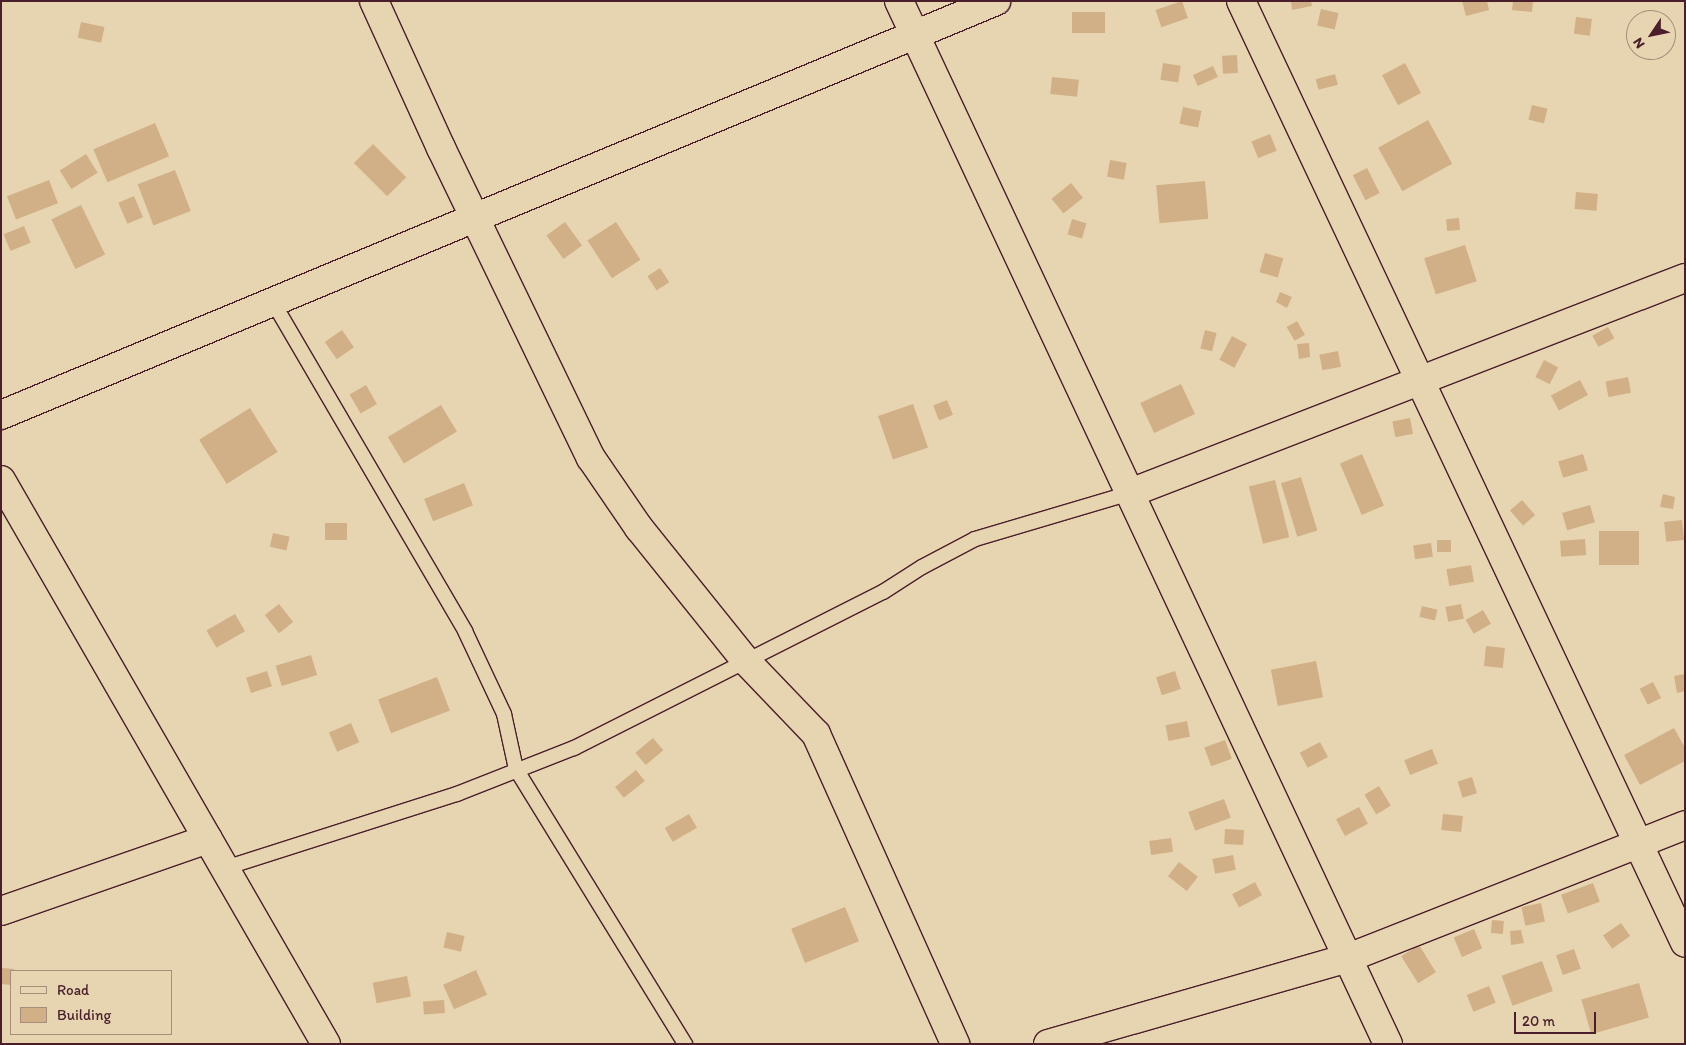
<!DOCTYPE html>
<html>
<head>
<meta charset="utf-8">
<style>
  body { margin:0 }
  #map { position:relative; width:1686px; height:1045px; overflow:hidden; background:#e7d5b2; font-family:Itim,sans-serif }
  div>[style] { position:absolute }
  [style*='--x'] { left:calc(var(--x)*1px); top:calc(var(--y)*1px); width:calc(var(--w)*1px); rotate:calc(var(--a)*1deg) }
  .building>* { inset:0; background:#d1b087; transform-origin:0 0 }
  .roads { filter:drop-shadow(1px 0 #4a1f2b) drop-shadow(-1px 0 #4a1f2b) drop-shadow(0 1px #4a1f2b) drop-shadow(0 -1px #4a1f2b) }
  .lane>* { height:14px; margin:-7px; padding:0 7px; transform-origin:7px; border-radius:7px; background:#e7d5b2 }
  .street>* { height:28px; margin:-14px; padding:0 14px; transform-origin:14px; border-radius:14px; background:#e7d5b2 }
  .secondary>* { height:28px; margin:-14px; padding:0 14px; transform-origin:14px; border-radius:14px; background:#e7d5b2 }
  span { translate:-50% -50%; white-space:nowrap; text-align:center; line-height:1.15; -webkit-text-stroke:5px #e7d5b2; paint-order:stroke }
  .frame { position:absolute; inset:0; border:2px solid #4a1f2b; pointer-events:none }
  .legend { position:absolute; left:10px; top:970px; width:162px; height:65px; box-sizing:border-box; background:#e7d5b2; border:1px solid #a88c7c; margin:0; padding:6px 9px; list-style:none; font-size:15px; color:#4a1f2b }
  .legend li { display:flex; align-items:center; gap:10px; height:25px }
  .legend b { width:25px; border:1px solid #a88c7c }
  .north { position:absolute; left:1626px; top:10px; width:50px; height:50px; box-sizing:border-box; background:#e7d5b2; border:1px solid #a88c7c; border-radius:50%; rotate:236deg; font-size:14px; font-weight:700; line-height:20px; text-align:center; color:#4a1f2b }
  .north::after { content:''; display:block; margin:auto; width:18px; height:22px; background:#4a1f2b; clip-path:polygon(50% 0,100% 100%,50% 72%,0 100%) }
  .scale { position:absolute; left:1514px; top:1012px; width:82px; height:22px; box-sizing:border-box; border:2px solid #4a1f2b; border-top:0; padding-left:6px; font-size:15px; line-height:18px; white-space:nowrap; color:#4a1f2b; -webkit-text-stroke:4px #e7d5b2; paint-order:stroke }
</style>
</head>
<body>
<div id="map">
  <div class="building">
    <div style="left:1182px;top:1px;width:18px;height:28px;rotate:71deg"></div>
    <div style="clip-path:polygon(1291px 1px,1311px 1px,1312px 6px,1292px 10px)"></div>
    <div style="clip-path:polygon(1462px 1px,1487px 1px,1489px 10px,1466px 16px)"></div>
    <div style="clip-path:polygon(1513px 1px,1533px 1px,1532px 12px,1512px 10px)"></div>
    <div style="left:1321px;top:9px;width:18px;height:17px;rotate:13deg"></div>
    <div style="left:1072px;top:12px;width:33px;height:21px"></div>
    <div style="left:1576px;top:17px;width:16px;height:17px;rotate:7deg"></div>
    <div style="left:81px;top:22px;width:24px;height:16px;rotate:12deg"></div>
    <div style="left:1237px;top:55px;width:18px;height:15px;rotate:87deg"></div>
    <div style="left:1163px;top:63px;width:18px;height:17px;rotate:9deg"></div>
    <div style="left:1405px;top:63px;width:34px;height:26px;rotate:62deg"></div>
    <div style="left:1213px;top:66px;width:12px;height:22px;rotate:66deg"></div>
    <div style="left:1335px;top:74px;width:11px;height:20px;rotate:75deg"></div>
    <div style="left:1052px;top:77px;width:27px;height:17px;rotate:6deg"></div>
    <div style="left:1532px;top:105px;width:16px;height:15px;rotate:14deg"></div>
    <div style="left:1183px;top:107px;width:19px;height:17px;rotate:12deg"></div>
    <div style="left:1428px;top:120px;width:50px;height:57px;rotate:61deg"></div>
    <div style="left:155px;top:123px;width:36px;height:67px;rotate:67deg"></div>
    <div style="left:1270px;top:134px;width:18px;height:20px;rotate:68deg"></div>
    <div style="left:373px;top:144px;width:47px;height:27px;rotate:45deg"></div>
    <div style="left:86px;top:154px;width:22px;height:31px;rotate:58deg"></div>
    <div style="left:1110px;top:160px;width:17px;height:17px;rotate:10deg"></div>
    <div style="left:1367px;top:168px;width:28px;height:16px;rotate:63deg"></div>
    <div style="left:175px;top:170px;width:44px;height:40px;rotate:69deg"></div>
    <div style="left:49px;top:180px;width:25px;height:45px;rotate:69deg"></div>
    <div style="left:1205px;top:181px;width:38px;height:49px;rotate:85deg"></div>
    <div style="left:1071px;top:183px;width:19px;height:25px;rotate:51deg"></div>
    <div style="left:1576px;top:192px;width:22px;height:17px;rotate:5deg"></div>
    <div style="left:134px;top:196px;width:23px;height:17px;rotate:67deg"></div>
    <div style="left:81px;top:205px;width:55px;height:33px;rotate:64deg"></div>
    <div style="left:1459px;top:218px;width:12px;height:13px;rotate:85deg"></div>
    <div style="left:1072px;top:219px;width:15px;height:16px;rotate:16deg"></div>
    <div style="left:565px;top:222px;width:29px;height:23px;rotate:54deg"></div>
    <div style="left:616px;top:222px;width:45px;height:34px;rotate:57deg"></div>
    <div style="left:24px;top:226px;width:18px;height:22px;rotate:68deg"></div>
    <div style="left:1465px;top:245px;width:38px;height:43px;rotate:72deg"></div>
    <div style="left:1265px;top:253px;width:19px;height:20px;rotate:16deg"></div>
    <div style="left:660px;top:268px;width:17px;height:15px;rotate:57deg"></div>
    <div style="clip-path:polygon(1280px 292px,1292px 297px,1287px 308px,1276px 302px)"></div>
    <div style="left:1297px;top:321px;width:16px;height:12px;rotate:60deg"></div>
    <div style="left:1608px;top:327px;width:13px;height:18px;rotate:61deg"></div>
    <div style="left:342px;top:330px;width:21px;height:21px;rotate:55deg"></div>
    <div style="left:1205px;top:330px;width:12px;height:19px;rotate:14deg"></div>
    <div style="left:1232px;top:336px;width:17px;height:27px;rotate:28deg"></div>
    <div style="clip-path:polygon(1309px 343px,1310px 357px,1299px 359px,1297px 344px)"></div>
    <div style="left:1338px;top:351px;width:16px;height:19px;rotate:79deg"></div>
    <div style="left:1544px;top:360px;width:16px;height:19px;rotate:27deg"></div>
    <div style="left:1628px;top:377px;width:16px;height:23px;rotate:79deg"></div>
    <div style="left:1580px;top:380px;width:17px;height:33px;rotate:62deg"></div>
    <div style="left:1181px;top:384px;width:33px;height:45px;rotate:65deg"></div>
    <div style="left:366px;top:385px;width:22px;height:19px;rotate:60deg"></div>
    <div style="left:947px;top:400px;width:16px;height:15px;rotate:68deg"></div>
    <div style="left:913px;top:404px;width:46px;height:37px;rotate:71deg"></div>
    <div style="left:441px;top:405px;width:31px;height:62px;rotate:59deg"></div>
    <div style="left:250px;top:408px;width:52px;height:60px;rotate:58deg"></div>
    <div style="left:1410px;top:418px;width:16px;height:18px;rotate:79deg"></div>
    <div style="left:1362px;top:454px;width:56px;height:24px;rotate:67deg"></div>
    <div style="left:1583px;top:454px;width:17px;height:26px;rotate:73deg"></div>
    <div style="left:1301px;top:477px;width:56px;height:21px;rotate:73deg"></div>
    <div style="left:1275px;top:480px;width:59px;height:27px;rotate:76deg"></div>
    <div style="left:464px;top:483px;width:24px;height:43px;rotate:68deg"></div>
    <div style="clip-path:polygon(1663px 494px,1675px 497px,1673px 509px,1660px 507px)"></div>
    <div style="left:1522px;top:500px;width:20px;height:16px;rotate:49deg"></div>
    <div style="left:1590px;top:505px;width:18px;height:29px;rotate:74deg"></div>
    <div style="left:1682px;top:520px;width:20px;height:18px;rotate:84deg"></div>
    <div style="left:347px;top:523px;width:17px;height:22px;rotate:90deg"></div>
    <div style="left:1599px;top:531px;width:40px;height:34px"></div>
    <div style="left:273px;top:533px;width:17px;height:14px;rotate:13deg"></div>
    <div style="left:1585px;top:539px;width:16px;height:25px;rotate:86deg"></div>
    <div style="left:1437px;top:540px;width:14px;height:12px"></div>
    <div style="left:1431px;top:543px;width:14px;height:18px;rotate:82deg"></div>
    <div style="left:1471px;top:565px;width:17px;height:25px;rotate:80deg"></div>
    <div style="left:279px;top:604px;width:23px;height:18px;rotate:52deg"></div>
    <div style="left:1461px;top:604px;width:15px;height:16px;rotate:79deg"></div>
    <div style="left:1422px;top:606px;width:16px;height:11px;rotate:14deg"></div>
    <div style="left:1483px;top:610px;width:16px;height:20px;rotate:60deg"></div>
    <div style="left:235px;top:614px;width:20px;height:33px;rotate:60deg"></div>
    <div style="left:1486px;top:646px;width:19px;height:20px;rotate:6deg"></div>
    <div style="left:311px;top:655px;width:21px;height:37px;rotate:73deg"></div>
    <div style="left:1316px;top:661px;width:37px;height:46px;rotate:79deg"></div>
    <div style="left:267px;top:671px;width:16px;height:22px;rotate:72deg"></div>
    <div style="left:1175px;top:671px;width:19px;height:20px;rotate:72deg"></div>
    <div style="clip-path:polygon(1685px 674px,1685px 691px,1677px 693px,1674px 676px)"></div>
    <div style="left:437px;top:677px;width:36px;height:63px;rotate:69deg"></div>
    <div style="left:1653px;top:682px;width:18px;height:15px;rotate:63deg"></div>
    <div style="left:1187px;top:721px;width:16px;height:22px;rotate:79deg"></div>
    <div style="left:351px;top:723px;width:21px;height:24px;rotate:67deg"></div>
    <div style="clip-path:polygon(1674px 728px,1685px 748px,1685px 761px,1640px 785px,1624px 755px)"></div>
    <div style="left:653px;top:738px;width:16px;height:23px;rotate:50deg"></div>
    <div style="left:1225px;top:740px;width:20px;height:22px;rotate:70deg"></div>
    <div style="left:1320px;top:742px;width:17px;height:23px;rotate:62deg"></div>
    <div style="left:1432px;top:749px;width:16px;height:30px;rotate:68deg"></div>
    <div style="left:636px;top:770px;width:14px;height:27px;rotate:51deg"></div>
    <div style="left:1472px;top:777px;width:17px;height:15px;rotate:73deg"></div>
    <div style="left:1379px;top:786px;width:23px;height:17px;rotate:59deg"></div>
    <div style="left:1224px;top:799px;width:20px;height:38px;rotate:70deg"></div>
    <div style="left:1359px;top:807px;width:19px;height:26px;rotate:62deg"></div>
    <div style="left:689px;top:814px;width:16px;height:28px;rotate:60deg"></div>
    <div style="left:1443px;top:814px;width:20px;height:16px;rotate:6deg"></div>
    <div style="left:1225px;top:829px;width:19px;height:15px;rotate:3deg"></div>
    <div style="left:1171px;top:838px;width:14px;height:22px;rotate:82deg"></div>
    <div style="left:1233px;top:855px;width:15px;height:21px;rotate:79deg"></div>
    <div style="left:1179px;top:862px;width:24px;height:18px;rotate:38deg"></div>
    <div style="left:1255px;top:882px;width:15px;height:26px;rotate:62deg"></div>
    <div style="left:1593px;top:883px;width:20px;height:34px;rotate:70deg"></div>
    <div style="left:1541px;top:903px;width:19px;height:20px;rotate:78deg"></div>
    <div style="left:845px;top:907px;width:37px;height:58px;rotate:68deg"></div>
    <div style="left:1492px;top:920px;width:12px;height:13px;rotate:5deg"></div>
    <div style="left:1621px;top:923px;width:16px;height:22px;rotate:55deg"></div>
    <div style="left:1474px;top:929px;width:21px;height:22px;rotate:67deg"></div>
    <div style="clip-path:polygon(1521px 930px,1524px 943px,1511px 945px,1510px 931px)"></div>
    <div style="left:447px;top:932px;width:18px;height:16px;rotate:13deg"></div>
    <div style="left:1419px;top:945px;width:32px;height:21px;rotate:58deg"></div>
    <div style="left:1574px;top:949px;width:21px;height:19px;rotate:71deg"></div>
    <div style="left:1542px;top:961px;width:32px;height:43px;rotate:70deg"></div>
    <div style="clip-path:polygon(2px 968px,15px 969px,11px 971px,11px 985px,1px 984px)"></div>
    <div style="left:476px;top:970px;width:27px;height:36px;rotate:66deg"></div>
    <div style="left:407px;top:976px;width:21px;height:35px;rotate:79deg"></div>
    <div style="left:1639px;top:983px;width:36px;height:60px;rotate:74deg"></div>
    <div style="left:1489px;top:986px;width:18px;height:24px;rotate:68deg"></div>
    <div style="left:444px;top:1000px;width:13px;height:21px;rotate:86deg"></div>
  </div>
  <div class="roads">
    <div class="lane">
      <div style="--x:273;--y:302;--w:381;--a:59.7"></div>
      <div style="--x:465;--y:631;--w:92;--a:64.8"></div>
      <div style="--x:504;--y:714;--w:56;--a:77.7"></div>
      <div style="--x:516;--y:769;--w:323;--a:58.4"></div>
      <div style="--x:225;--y:868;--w:244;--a:-17.7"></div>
      <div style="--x:457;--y:794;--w:126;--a:-21.5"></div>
      <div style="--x:574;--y:748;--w:346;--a:-26.8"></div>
      <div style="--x:883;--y:592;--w:46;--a:-32.7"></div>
      <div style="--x:922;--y:567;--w:60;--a:-27.8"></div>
      <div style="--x:975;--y:539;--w:162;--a:-16.5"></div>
    </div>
    <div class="street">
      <div style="--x:374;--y:1;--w:162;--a:65.5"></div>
      <div style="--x:441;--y:148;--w:344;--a:64.2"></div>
      <div style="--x:591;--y:458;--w:85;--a:55.6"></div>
      <div style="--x:639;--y:528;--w:171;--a:51.2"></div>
      <div style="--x:746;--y:661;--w:101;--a:46.2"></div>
      <div style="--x:816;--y:734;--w:340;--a:65.8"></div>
      <div style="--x:899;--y:1;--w:1152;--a:64.88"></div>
      <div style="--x:1241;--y:1;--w:1041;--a:64.76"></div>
      <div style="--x:1;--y:415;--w:1078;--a:-22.59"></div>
      <div style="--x:1130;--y:493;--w:595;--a:-21.18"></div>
      <div style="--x:1;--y:911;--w:219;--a:-19.2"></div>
      <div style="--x:1048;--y:1044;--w:312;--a:-16"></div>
      <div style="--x:1348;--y:958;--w:362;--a:-21.5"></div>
    </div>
    <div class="secondary">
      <div style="--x:1;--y:480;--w:651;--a:60.05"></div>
    </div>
  </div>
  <div class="frame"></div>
  <ul class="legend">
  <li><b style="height:6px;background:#e7d5b2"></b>Road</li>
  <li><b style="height:14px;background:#d1b087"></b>Building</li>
  </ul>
  <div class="north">N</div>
  <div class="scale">20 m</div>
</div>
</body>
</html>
